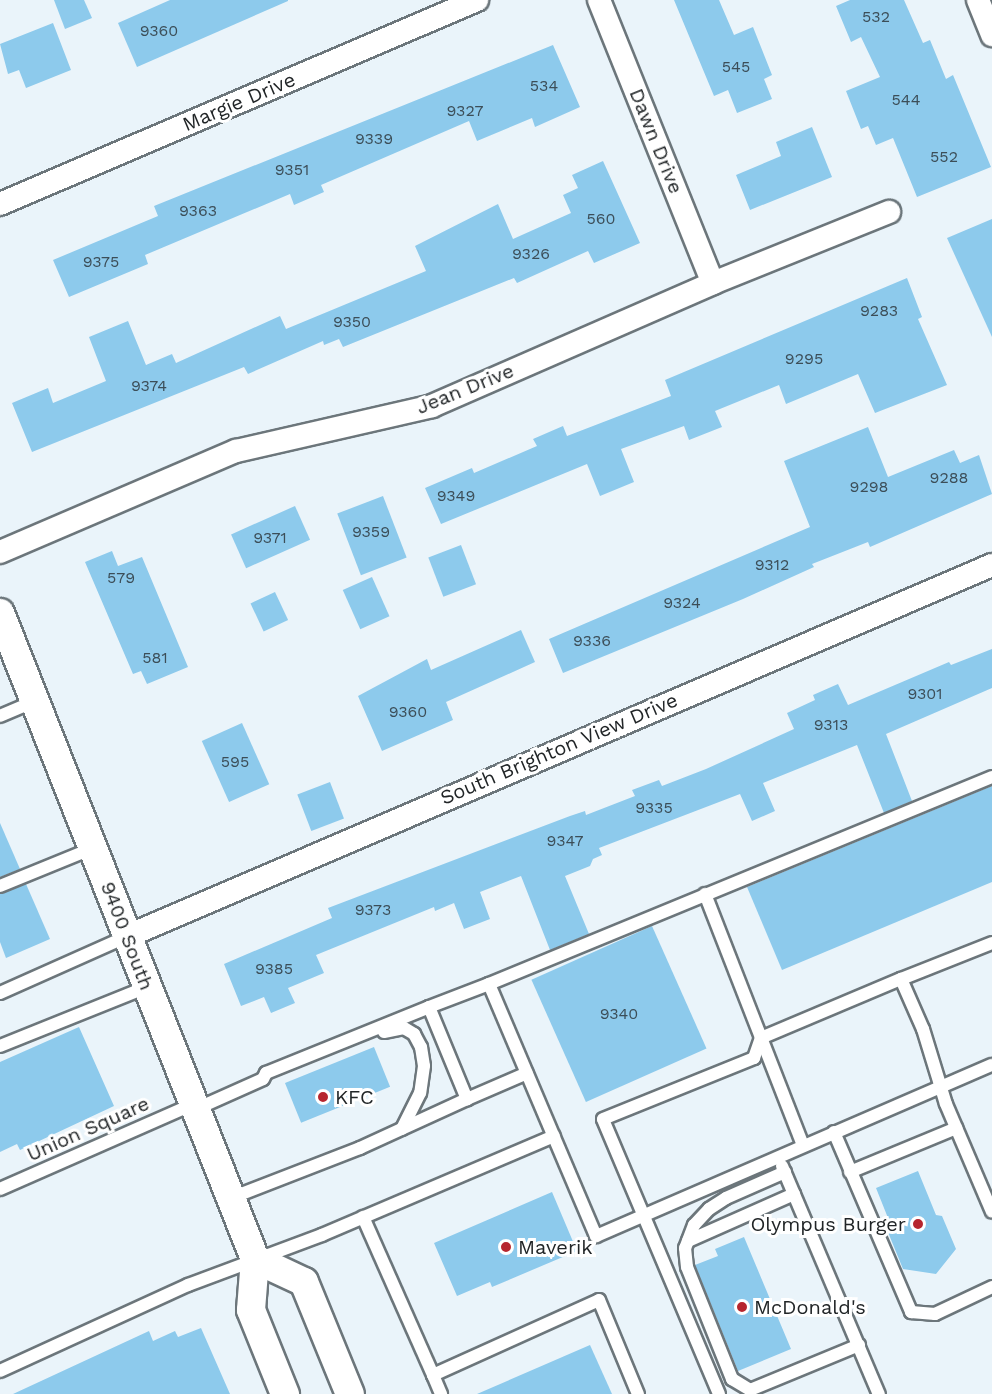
<!DOCTYPE html>
<html>
<head>
<meta charset="utf-8">
<style>
  body { margin:0 }
  #map { position:relative; width:992px; height:1394px; overflow:hidden; background:#eaf4fa; font-family:"Work Sans",sans-serif }
  div>[style] { position:absolute }
  [style*='--x'] { left:calc(var(--x)*1px); top:calc(var(--y)*1px); width:calc(var(--w)*1px); rotate:calc(var(--a)*1deg) }
  .building>* { inset:0; background:#8dcaec; transform-origin:0 0 }
  .roads { filter:drop-shadow(2px 0 #6c767b) drop-shadow(-2px 0 #6c767b) drop-shadow(0 2px #6c767b) drop-shadow(0 -2px #6c767b) }
  .service>* { height:12px; margin:-6px; padding:0 6px; transform-origin:6px; border-radius:6px; background:#fff }
  .minor>* { height:22px; margin:-11px; padding:0 11px; transform-origin:11px; border-radius:11px; background:#fff }
  .tertiary>* { height:28px; margin:-14px; padding:0 14px; transform-origin:14px; border-radius:14px; background:#fff }
  .dots>* { width:16px; height:16px; translate:-50% -50%; box-sizing:border-box; border:3px solid #fff; border-radius:50% }
  span { translate:-50% -50%; white-space:nowrap; text-align:center; line-height:1.15; -webkit-text-stroke:6px #fff; paint-order:stroke }
  .number-label { font-size:16px; color:#3c4e58 }
  .number-label span { -webkit-text-stroke-width:0 }
  .street-label { font-size:20px; color:#212527 }
  .poi-label { font-size:20px; color:#212527 }
  .left { translate:0 -50%; text-align:left }
  .right { translate:-100% -50%; text-align:right }
</style>
</head>
<body>
<div id="map">
  <div class="building">
    <div style="clip-path:polygon(54px 0,84px 0,92px 18px,65px 29px)"></div>
    <div style="clip-path:polygon(170px 0,288px 0,288px 1px,137px 67px,118px 23px)"></div>
    <div style="clip-path:polygon(674px 0,719px 0,734px 35px,753px 27px,772px 75px,764px 79px,772px 99px,737px 113px,728px 90px,714px 96px)"></div>
    <div style="clip-path:polygon(850px 0,904px 0,923px 43px,930px 40px,946px 79px,953px 75px,991px 167px,917px 197px,893px 138px,876px 145px,868px 126px,861px 129px,846px 91px,880px 77px,861px 37px,851px 42px,836px 6px)"></div>
    <div style="clip-path:polygon(53px 23px,71px 70px,26px 88px,19px 70px,8px 74px,0 44px)"></div>
    <div style="clip-path:polygon(553px 45px,580px 107px,535px 127px,532px 118px,477px 141px,469px 121px,321px 185px,324px 192px,294px 205px,290px 194px,145px 255px,148px 264px,69px 297px,53px 260px,158px 216px,154px 206px)"></div>
    <div style="clip-path:polygon(812px 127px,832px 177px,750px 210px,736px 175px,781px 156px,776px 142px)"></div>
    <div style="clip-path:polygon(603px 161px,640px 243px,594px 263px,588px 251px,517px 283px,514px 278px,343px 347px,339px 339px,324px 345px,323px 341px,248px 374px,244px 367px,32px 452px,12px 403px,48px 388px,53px 403px,106px 381px,89px 337px,128px 321px,146px 365px,172px 354px,176px 363px,280px 316px,286px 329px,426px 271px,415px 246px,498px 204px,513px 239px,571px 213px,563px 195px,578px 188px,572px 175px)"></div>
    <div style="clip-path:polygon(992px 219px,992px 337px,947px 238px)"></div>
    <div style="clip-path:polygon(907px 278px,922px 317px,918px 319px,947px 385px,875px 413px,858px 374px,786px 404px,779px 385px,715px 411px,722px 427px,689px 440px,684px 426px,621px 449px,634px 482px,600px 496px,587px 464px,441px 524px,425px 488px,472px 468px,474px 473px,537px 446px,533px 439px,563px 426px,567px 436px,671px 396px,665px 380px)"></div>
    <div style="clip-path:polygon(868px 427px,888px 477px,954px 450px,960px 463px,979px 455px,992px 494px,870px 547px,868px 542px,812px 564px,814px 567px,743px 599px,563px 673px,549px 639px,810px 527px,784px 461px)"></div>
    <div style="left:383px;top:496px;width:66px;height:49px;rotate:69deg"></div>
    <div style="left:295px;top:506px;width:37px;height:70px;rotate:66deg"></div>
    <div style="left:461px;top:545px;width:42px;height:35px;rotate:69deg"></div>
    <div style="clip-path:polygon(112px 551px,118px 566px,142px 557px,188px 667px,147px 684px,141px 671px,133px 674px,85px 562px)"></div>
    <div style="left:372px;top:577px;width:43px;height:32px;rotate:66deg"></div>
    <div style="left:275px;top:592px;width:31px;height:27px;rotate:65deg"></div>
    <div style="clip-path:polygon(521px 630px,535px 662px,446px 702px,453px 720px,382px 751px,358px 696px,427px 659px,431px 670px)"></div>
    <div style="clip-path:polygon(992px 649px,992px 688px,886px 734px,912px 801px,884px 813px,857px 745px,763px 783px,775px 811px,752px 821px,740px 794px,599px 848px,602px 855px,593px 859px,590px 866px,565px 876px,589px 934px,550px 950px,521px 876px,480px 892px,490px 919px,464px 929px,454px 903px,435px 911px,434px 907px,316px 955px,324px 973px,288px 988px,295px 1003px,271px 1013px,264px 997px,241px 1006px,224px 964px,332px 918px,328px 908px,570px 816px,585px 811px,586px 815px,635px 796px,632px 790px,659px 780px,662px 786px,706px 769px,794px 729px,787px 713px,815px 700px,813px 695px,838px 684px,848px 705px,949px 662px,951px 665px)"></div>
    <div style="left:242px;top:723px;width:67px;height:44px;rotate:66deg"></div>
    <div style="left:330px;top:782px;width:39px;height:35px;rotate:69deg"></div>
    <div style="clip-path:polygon(992px 786px,992px 882px,782px 970px,747px 887px)"></div>
    <div style="clip-path:polygon(0 823px,20px 869px,0 877px)"></div>
    <div style="clip-path:polygon(26px 884px,50px 939px,6px 958px,0 942px,0 894px)"></div>
    <div style="left:652px;top:926px;width:134px;height:132px;rotate:66deg"></div>
    <div style="clip-path:polygon(79px 1027px,114px 1106px,20px 1150px,17px 1144px,0 1152px,0 1062px)"></div>
    <div style="left:374px;top:1047px;width:43px;height:96px;rotate:68deg"></div>
    <div style="clip-path:polygon(918px 1171px,936px 1215px,942px 1216px,956px 1249px,936px 1274px,903px 1269px,883px 1220px,888px 1218px,876px 1188px)"></div>
    <div style="clip-path:polygon(552px 1192px,577px 1251px,492px 1287px,490px 1282px,457px 1296px,434px 1243px)"></div>
    <div style="clip-path:polygon(744px 1237px,791px 1349px,738px 1371px,695px 1265px,718px 1256px,715px 1249px)"></div>
    <div style="clip-path:polygon(201px 1328px,230px 1394px,13px 1394px,149px 1331px,153px 1341px,175px 1331px,178px 1337px)"></div>
    <div style="clip-path:polygon(590px 1345px,612px 1394px,477px 1394px)"></div>
  </div>
  <div class="roads">
    <div class="service">
      <div style="--x:0;--y:716;--w:38;--a:-23"></div>
      <div style="--x:992;--y:777;--w:544;--a:157.63"></div>
      <div style="--x:489;--y:984;--w:274;--a:67"></div>
      <div style="--x:596;--y:1236;--w:431;--a:-23.4"></div>
      <div style="--x:0;--y:886;--w:100;--a:-22.2"></div>
      <div style="--x:705;--y:894;--w:270;--a:68.7"></div>
      <div style="--x:992;--y:943;--w:98;--a:158.4"></div>
      <div style="--x:901;--y:979;--w:55;--a:66.3"></div>
      <div style="--x:923;--y:1029;--w:78;--a:73"></div>
      <div style="--x:946;--y:1104;--w:117;--a:66.9"></div>
      <div style="--x:0;--y:993;--w:140;--a:-24"></div>
      <div style="--x:429;--y:1007;--w:64;--a:-21"></div>
      <div style="--x:384;--y:1032;--w:20;--a:-11"></div>
      <div style="--x:404;--y:1028;--w:12;--a:31"></div>
      <div style="--x:414;--y:1034;--w:15;--a:62"></div>
      <div style="--x:421;--y:1047;--w:19;--a:81"></div>
      <div style="--x:424;--y:1066;--w:27;--a:98"></div>
      <div style="--x:420;--y:1093;--w:40;--a:116.6"></div>
      <div style="--x:0;--y:1046;--w:158;--a:-21.9"></div>
      <div style="--x:467;--y:1099;--w:65;--a:-23.4"></div>
      <div style="--x:196;--y:1109;--w:73;--a:-24.1"></div>
      <div style="--x:263;--y:1079;--w:7;--a:-63"></div>
      <div style="--x:266;--y:1073;--w:176;--a:-22"></div>
      <div style="--x:429;--y:1007;--w:100;--a:67.6"></div>
      <div style="--x:467;--y:1099;--w:118;--a:155.4"></div>
      <div style="--x:360;--y:1148;--w:138;--a:158.8"></div>
      <div style="--x:834;--y:1132;--w:196;--a:66.8"></div>
      <div style="--x:911;--y:1312;--w:24;--a:5"></div>
      <div style="--x:935;--y:1314;--w:63;--a:-25.3"></div>
      <div style="--x:782;--y:1166;--w:248;--a:67"></div>
      <div style="--x:785;--y:1172;--w:64;--a:156.2"></div>
      <div style="--x:726;--y:1198;--w:20;--a:147"></div>
      <div style="--x:709;--y:1209;--w:22;--a:133"></div>
      <div style="--x:694;--y:1225;--w:25;--a:111"></div>
      <div style="--x:685;--y:1248;--w:19;--a:84"></div>
      <div style="--x:687;--y:1267;--w:121;--a:68.1"></div>
      <div style="--x:732;--y:1379;--w:21;--a:31"></div>
      <div style="--x:750;--y:1390;--w:118;--a:-22.4"></div>
      <div style="--x:850;--y:1172;--w:115;--a:-22.5"></div>
      <div style="--x:0;--y:1189;--w:209;--a:-23.7"></div>
      <div style="--x:363;--y:1217;--w:173;--a:66.1"></div>
      <div style="--x:433;--y:1375;--w:182;--a:-24.3"></div>
      <div style="--x:599;--y:1300;--w:102;--a:67.5"></div>
      <div style="--x:688;--y:1241;--w:116;--a:-23.9"></div>
      <div style="--x:0;--y:1371;--w:207;--a:-24.6"></div>
      <div style="--x:188;--y:1285;--w:143;--a:-20.5"></div>
      <div style="--x:322;--y:1235;--w:252;--a:-23.1"></div>
      <div style="--x:433;--y:1375;--w:21;--a:67"></div>
      <div style="--x:719;--y:1394;--w:298;--a:-112.9"></div>
      <div style="--x:603;--y:1119;--w:163;--a:-22"></div>
      <div style="--x:754;--y:1058;--w:21;--a:-71"></div>
      <div style="--x:761;--y:1038;--w:152;--a:-22.9"></div>
    </div>
    <div class="minor">
      <div style="--x:599;--y:0;--w:305;--a:68.1"></div>
      <div style="--x:978;--y:0;--w:38;--a:68"></div>
      <div style="--x:0;--y:204;--w:519;--a:-23.16"></div>
      <div style="--x:0;--y:552;--w:257;--a:-23.2"></div>
      <div style="--x:236;--y:451;--w:201;--a:-12.9"></div>
      <div style="--x:432;--y:406;--w:307;--a:-23.6"></div>
      <div style="--x:713;--y:283;--w:190;--a:-22"></div>
      <div style="--x:128;--y:936;--w:940;--a:-23.24"></div>
    </div>
    <div class="tertiary">
      <div style="--x:0;--y:613;--w:695;--a:68.46"></div>
      <div style="--x:255;--y:1259;--w:51;--a:94.5"></div>
      <div style="--x:251;--y:1310;--w:91;--a:68"></div>
      <div style="--x:255;--y:1259;--w:54;--a:25.1"></div>
      <div style="--x:304;--y:1282;--w:121;--a:67.7"></div>
    </div>
  </div>
  <div class="dots">
    <div style="left:323px;top:1097px;background:#b6252e"></div>
    <div style="left:918px;top:1224px;background:#b6252e"></div>
    <div style="left:506px;top:1247px;background:#b6252e"></div>
    <div style="left:742px;top:1307px;background:#b6252e"></div>
  </div>
  <div class="number-label">
    <span style="left:876px;top:17px">532</span>
    <span style="left:159px;top:31px">9360</span>
    <span style="left:736px;top:67px">545</span>
    <span style="left:544px;top:86px">534</span>
    <span style="left:906px;top:100px">544</span>
    <span style="left:465px;top:111px">9327</span>
    <span style="left:374px;top:139px">9339</span>
    <span style="left:944px;top:157px">552</span>
    <span style="left:292px;top:170px">9351</span>
    <span style="left:198px;top:211px">9363</span>
    <span style="left:601px;top:219px">560</span>
    <span style="left:531px;top:254px">9326</span>
    <span style="left:101px;top:262px">9375</span>
    <span style="left:879px;top:311px">9283</span>
    <span style="left:352px;top:322px">9350</span>
    <span style="left:804px;top:359px">9295</span>
    <span style="left:149px;top:386px">9374</span>
    <span style="left:949px;top:478px">9288</span>
    <span style="left:869px;top:487px">9298</span>
    <span style="left:456px;top:496px">9349</span>
    <span style="left:371px;top:532px">9359</span>
    <span style="left:270px;top:538px">9371</span>
    <span style="left:772px;top:565px">9312</span>
    <span style="left:121px;top:578px">579</span>
    <span style="left:682px;top:603px">9324</span>
    <span style="left:592px;top:641px">9336</span>
    <span style="left:155px;top:658px">581</span>
    <span style="left:925px;top:694px">9301</span>
    <span style="left:408px;top:712px">9360</span>
    <span style="left:831px;top:725px">9313</span>
    <span style="left:235px;top:762px">595</span>
    <span style="left:654px;top:808px">9335</span>
    <span style="left:565px;top:841px">9347</span>
    <span style="left:373px;top:910px">9373</span>
    <span style="left:274px;top:969px">9385</span>
    <span style="left:619px;top:1014px">9340</span>
  </div>
  <div class="street-label">
    <span style="left:239px;top:102px;rotate:-23deg">Margie Drive</span>
    <span style="left:656px;top:141px;rotate:68deg">Dawn Drive</span>
    <span style="left:465px;top:389px;rotate:-22deg">Jean Drive</span>
    <span style="left:559px;top:749px;rotate:-23deg">South Brighton View Drive</span>
    <span style="left:127px;top:936px;rotate:69deg">9400 South</span>
    <span style="left:88px;top:1129px;rotate:-24deg">Union Square</span>
  </div>
  <div class="poi-label">
    <span class="left" style="left:335px;top:1097px">KFC</span>
    <span class="right" style="left:906px;top:1224px">Olympus Burger</span>
    <span class="left" style="left:518px;top:1247px">Maverik</span>
    <span class="left" style="left:754px;top:1307px">McDonald's</span>
  </div>
</div>
</body>
</html>
